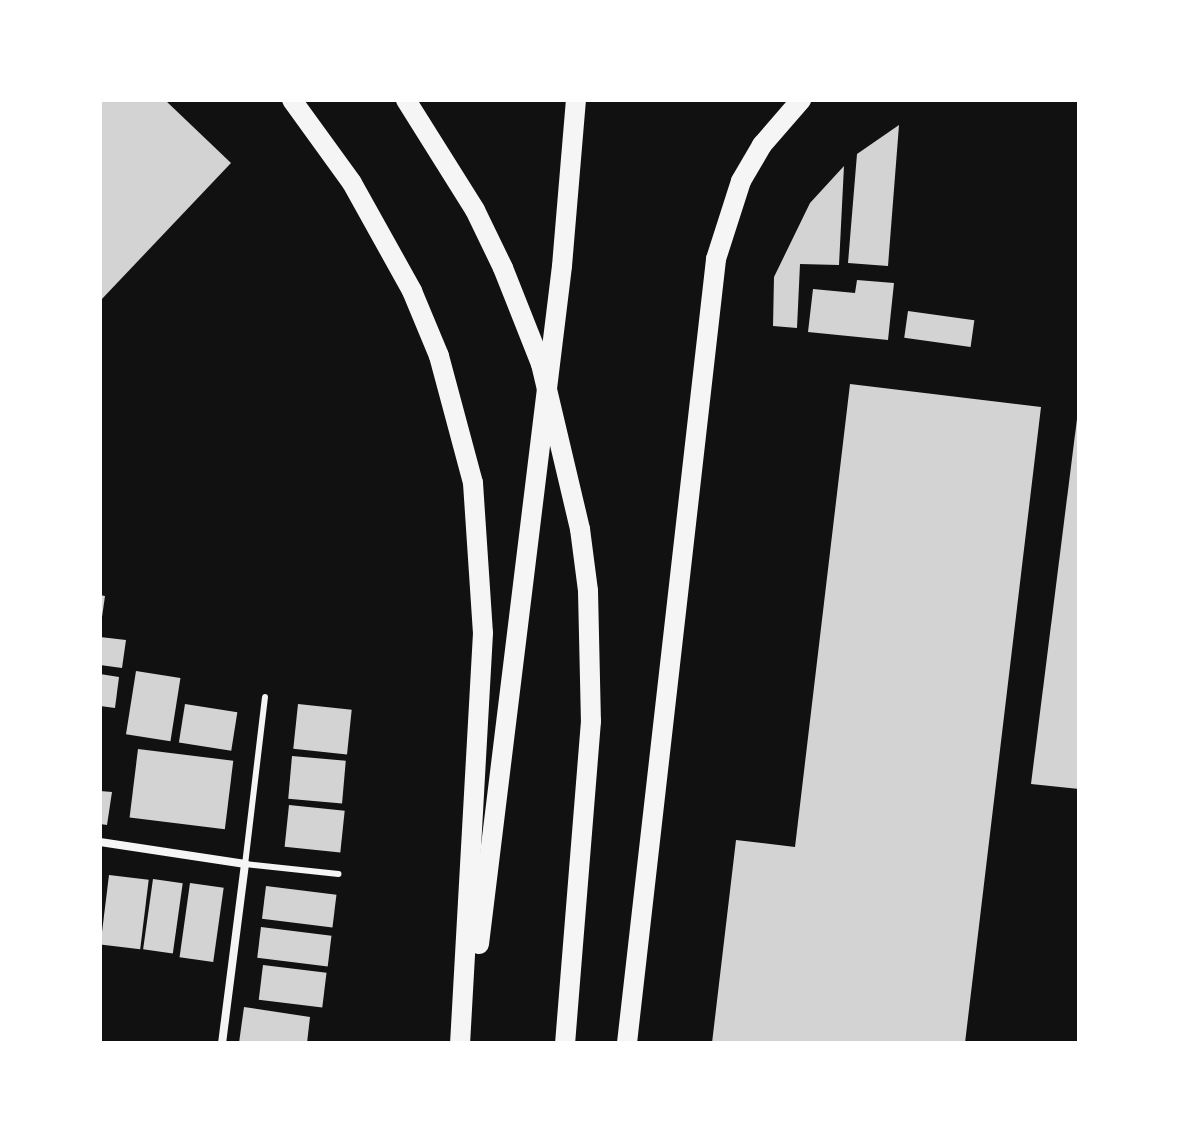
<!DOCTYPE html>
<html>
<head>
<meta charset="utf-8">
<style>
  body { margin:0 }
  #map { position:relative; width:1179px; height:1143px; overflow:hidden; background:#111; font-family:"PT Serif",serif }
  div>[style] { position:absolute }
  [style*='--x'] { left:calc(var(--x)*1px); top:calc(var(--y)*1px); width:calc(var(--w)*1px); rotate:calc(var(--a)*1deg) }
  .building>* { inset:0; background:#d3d3d3; transform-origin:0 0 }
  .service>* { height:6px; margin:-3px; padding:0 3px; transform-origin:3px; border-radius:3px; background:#f5f5f5 }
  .minor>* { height:8px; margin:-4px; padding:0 4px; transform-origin:4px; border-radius:4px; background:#f5f5f5 }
  .primary>* { height:20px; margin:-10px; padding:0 10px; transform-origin:10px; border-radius:10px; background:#f5f5f5 }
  span { translate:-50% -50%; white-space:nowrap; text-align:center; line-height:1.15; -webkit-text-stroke:8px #fff; paint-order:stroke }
  .frame { position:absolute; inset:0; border:102px solid #fff; pointer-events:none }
</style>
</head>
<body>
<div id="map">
  <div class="building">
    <div style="clip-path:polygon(100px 100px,165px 100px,231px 163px,100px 301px)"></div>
    <div style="clip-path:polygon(899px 125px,888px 266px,848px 263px,857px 154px)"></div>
    <div style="clip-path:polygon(844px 166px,839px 265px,800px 264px,797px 328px,773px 326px,774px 277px,810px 203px)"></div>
    <div style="clip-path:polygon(857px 280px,894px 283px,888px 340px,808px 332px,813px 289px,855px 293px)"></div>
    <div style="left:908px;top:311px;width:67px;height:27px;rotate:8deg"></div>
    <div style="clip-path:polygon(850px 384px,1041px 407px,965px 1043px,712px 1043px,736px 840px,795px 847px)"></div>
    <div style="clip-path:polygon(1079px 403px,1079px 789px,1031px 784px)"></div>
    <div style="clip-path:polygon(100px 595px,105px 596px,102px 617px,100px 617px)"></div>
    <div style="clip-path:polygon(100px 637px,126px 640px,122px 668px,100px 665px)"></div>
    <div style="left:136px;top:671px;width:45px;height:64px;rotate:9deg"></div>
    <div style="clip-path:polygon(100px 674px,119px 677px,115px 708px,100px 706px)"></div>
    <div style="left:185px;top:704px;width:53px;height:39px;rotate:9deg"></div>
    <div style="left:298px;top:704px;width:54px;height:45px;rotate:6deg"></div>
    <div style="left:138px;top:749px;width:96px;height:69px;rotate:7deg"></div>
    <div style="left:292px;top:756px;width:54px;height:43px;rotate:5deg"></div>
    <div style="clip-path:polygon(100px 791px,112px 792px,107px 825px,100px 824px)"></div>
    <div style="left:289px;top:805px;width:56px;height:42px;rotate:6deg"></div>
    <div style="left:109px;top:875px;width:40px;height:70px;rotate:7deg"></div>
    <div style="left:153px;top:879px;width:30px;height:71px;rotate:8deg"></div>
    <div style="left:190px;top:883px;width:34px;height:75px;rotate:8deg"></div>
    <div style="left:266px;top:886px;width:71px;height:33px;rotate:7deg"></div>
    <div style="left:261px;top:927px;width:71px;height:31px;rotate:7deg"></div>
    <div style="left:263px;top:965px;width:64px;height:35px;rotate:7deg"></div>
    <div style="clip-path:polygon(244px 1007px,310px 1017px,307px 1043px,239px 1043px)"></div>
  </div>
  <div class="service">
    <div style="--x:265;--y:697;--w:168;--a:96.8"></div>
    <div style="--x:245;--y:864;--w:94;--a:6.1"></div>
  </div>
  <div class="minor">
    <div style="--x:100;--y:842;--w:147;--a:8.6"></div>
    <div style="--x:245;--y:864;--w:180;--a:97.3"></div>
  </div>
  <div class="primary">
    <div style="--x:292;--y:100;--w:102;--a:54.1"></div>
    <div style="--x:352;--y:183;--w:124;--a:60.9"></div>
    <div style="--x:412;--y:291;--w:70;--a:67.4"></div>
    <div style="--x:439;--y:356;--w:131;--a:75"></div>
    <div style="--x:473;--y:483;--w:150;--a:86.2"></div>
    <div style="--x:483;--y:633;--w:411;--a:93.2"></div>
    <div style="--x:406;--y:100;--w:130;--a:57.9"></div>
    <div style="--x:475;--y:210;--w:64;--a:64.2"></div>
    <div style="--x:503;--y:268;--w:103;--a:68.4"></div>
    <div style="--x:541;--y:364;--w:170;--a:76.7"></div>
    <div style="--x:580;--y:529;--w:63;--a:82.6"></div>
    <div style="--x:588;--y:591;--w:130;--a:88.7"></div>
    <div style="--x:591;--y:721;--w:323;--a:94.6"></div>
    <div style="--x:479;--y:944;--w:683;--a:-83.02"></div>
    <div style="--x:562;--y:266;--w:167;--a:-85.2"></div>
    <div style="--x:627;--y:1043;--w:789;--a:-83.52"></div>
    <div style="--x:716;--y:259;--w:82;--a:-72.2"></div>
    <div style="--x:741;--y:181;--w:42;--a:-59.7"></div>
    <div style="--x:762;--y:145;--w:60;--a:-49.1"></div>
  </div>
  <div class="frame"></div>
</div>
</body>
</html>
